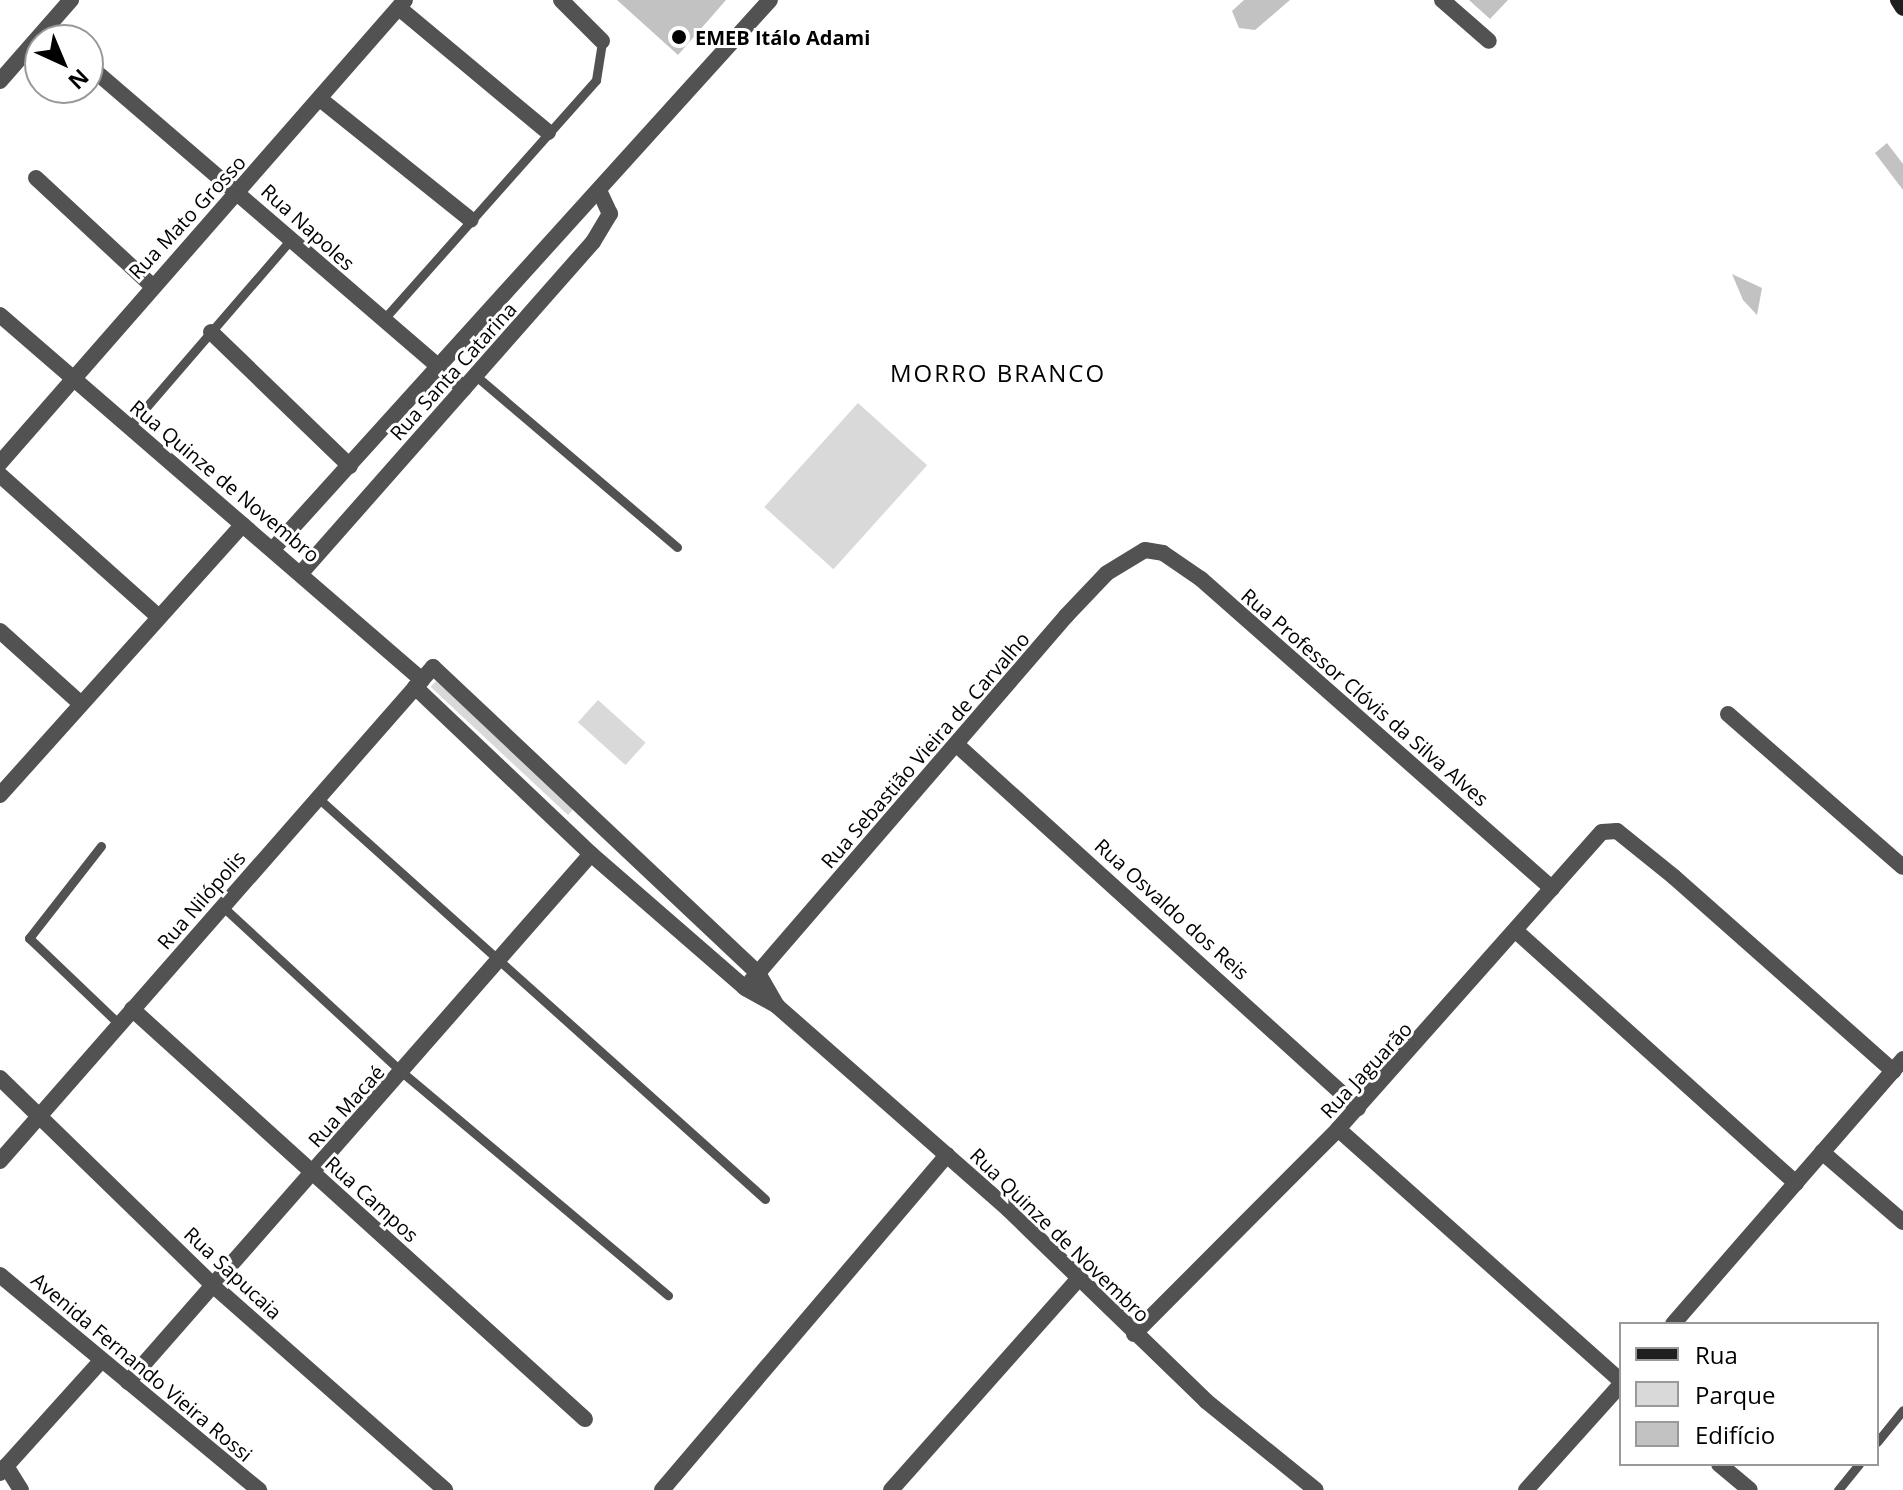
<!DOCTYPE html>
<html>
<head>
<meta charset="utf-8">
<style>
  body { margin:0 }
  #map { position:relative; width:1903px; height:1490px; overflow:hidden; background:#fff; font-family:"Open Sans",sans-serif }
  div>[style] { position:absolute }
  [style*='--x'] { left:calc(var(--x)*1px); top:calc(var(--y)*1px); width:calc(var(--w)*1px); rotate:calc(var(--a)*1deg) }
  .green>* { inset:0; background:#d9d9d9; transform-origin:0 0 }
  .building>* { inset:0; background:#c2c2c2 }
  .service>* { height:9px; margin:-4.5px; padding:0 4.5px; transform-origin:4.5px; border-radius:4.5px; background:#525252 }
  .minor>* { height:16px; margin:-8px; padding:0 8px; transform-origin:8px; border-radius:8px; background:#525252 }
  .tertiary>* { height:16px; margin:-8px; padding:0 8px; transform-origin:8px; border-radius:8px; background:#525252 }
  .secondary>* { height:16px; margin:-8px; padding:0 8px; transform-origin:8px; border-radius:8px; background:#1f1f1f }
  .dots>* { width:22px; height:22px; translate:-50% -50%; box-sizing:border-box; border:4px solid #fff; border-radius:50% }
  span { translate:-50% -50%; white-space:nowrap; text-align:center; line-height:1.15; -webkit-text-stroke:6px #fff; paint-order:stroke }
  .poi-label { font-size:20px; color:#000; font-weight:700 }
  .left { translate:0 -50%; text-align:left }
  .street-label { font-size:20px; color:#000 }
  .quarter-label { font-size:24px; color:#000; letter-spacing:2px }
  .legend { position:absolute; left:1619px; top:1322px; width:260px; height:144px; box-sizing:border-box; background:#fff; border:2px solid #999; margin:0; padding:10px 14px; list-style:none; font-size:24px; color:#000 }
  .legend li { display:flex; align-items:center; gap:16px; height:40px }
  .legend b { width:40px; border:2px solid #999 }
  .north { position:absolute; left:24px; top:24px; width:80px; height:80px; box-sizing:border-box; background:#fff; border:2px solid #999; border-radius:50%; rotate:136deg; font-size:22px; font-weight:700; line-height:32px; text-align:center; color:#000 }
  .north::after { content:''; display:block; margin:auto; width:28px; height:36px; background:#000; clip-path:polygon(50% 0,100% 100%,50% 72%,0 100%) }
</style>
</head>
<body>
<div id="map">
  <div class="green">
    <div style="left:858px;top:403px;width:93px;height:140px;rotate:42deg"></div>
    <div style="left:436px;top:681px;width:188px;height:8px;rotate:43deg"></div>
    <div style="left:598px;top:700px;width:64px;height:30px;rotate:42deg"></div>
  </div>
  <div class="building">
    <div style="clip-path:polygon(617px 0,726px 0,678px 55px)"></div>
    <div style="clip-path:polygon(1244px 0,1290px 0,1255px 30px,1239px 28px,1232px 11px)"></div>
    <div style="clip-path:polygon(1469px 0,1508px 0,1490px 19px)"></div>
    <div style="clip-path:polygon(1887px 143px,1903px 164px,1903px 190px,1875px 153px)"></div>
    <div style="clip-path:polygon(1732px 274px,1762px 288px,1757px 315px,1743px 300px)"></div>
  </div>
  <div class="service">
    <div style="--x:383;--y:320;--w:321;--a:-48.4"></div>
    <div style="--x:596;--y:80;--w:39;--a:-81"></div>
    <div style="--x:476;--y:376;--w:264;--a:40.4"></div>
    <div style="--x:129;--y:427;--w:248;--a:-49.2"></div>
    <div style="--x:317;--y:797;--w:602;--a:41.9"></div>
    <div style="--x:101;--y:846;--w:117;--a:128"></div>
    <div style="--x:29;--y:938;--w:124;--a:43.7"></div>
    <div style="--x:222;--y:906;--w:246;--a:42.7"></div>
    <div style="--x:403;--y:1073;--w:346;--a:40"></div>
    <div style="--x:1877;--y:1442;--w:41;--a:-50.9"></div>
    <div style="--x:1838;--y:1490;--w:33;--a:-51"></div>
  </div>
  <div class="minor">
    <div style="--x:561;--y:0;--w:58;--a:45"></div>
    <div style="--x:1442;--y:0;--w:62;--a:41.1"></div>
    <div style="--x:399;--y:8;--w:194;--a:39.8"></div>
    <div style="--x:88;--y:65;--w:496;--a:40.7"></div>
    <div style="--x:0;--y:81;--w:108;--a:-48.8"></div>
    <div style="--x:320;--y:99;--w:193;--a:38.7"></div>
    <div style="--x:36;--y:178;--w:157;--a:42.9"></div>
    <div style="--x:0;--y:315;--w:558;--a:40.86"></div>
    <div style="--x:211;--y:332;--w:193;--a:44"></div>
    <div style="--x:0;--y:463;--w:615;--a:-48.82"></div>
    <div style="--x:0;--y:475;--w:213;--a:41.8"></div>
    <div style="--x:274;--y:548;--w:739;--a:-47.85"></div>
    <div style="--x:302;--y:572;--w:440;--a:-48.6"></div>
    <div style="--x:593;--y:242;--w:33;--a:-59"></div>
    <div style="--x:610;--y:214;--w:26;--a:-115"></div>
    <div style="--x:0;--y:631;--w:108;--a:42"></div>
    <div style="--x:415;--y:687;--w:243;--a:43.5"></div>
    <div style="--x:591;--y:854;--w:204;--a:41"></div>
    <div style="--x:745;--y:988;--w:37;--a:29"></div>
    <div style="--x:777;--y:1006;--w:308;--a:41.3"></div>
    <div style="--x:1008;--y:1209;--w:276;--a:44.1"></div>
    <div style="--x:1206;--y:1401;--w:141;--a:39"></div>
    <div style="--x:1728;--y:714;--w:232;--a:41.2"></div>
    <div style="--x:957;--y:745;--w:541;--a:42.15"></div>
    <div style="--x:0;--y:795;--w:363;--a:-48.1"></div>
    <div style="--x:1516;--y:931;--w:377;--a:42"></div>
    <div style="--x:751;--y:981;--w:482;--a:-49.2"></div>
    <div style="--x:1066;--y:616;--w:59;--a:-46.4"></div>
    <div style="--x:1107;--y:573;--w:44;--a:-31.2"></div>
    <div style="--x:1145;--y:550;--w:18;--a:9"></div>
    <div style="--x:1163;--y:553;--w:46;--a:34.4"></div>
    <div style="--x:1201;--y:579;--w:468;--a:41.4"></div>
    <div style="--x:132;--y:1009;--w:611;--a:42.15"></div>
    <div style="--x:0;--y:1078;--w:300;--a:44.2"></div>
    <div style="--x:215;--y:1287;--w:307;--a:41.4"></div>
    <div style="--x:1338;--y:1129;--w:379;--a:41.7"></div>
    <div style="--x:1822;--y:1152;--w:107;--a:40.8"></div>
    <div style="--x:0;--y:1161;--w:657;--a:-48.76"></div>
    <div style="--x:433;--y:667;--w:446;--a:43.3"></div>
    <div style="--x:758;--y:973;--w:38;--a:60"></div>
    <div style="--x:1673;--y:1324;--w:351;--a:-49"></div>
    <div style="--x:1134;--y:1334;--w:289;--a:-45.1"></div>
    <div style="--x:1338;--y:1129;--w:397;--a:-48.4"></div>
    <div style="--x:1602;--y:832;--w:15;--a:-4"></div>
    <div style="--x:1617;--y:831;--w:73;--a:38.9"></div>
    <div style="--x:1674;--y:877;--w:293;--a:41.5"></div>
    <div style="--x:128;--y:1382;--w:702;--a:-48.75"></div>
    <div style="--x:1719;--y:1464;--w:40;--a:40"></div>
    <div style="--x:6;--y:1466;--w:28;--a:58"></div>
    <div style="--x:0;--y:1473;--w:151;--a:-48"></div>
    <div style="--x:662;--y:1490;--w:440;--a:-49.6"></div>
    <div style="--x:891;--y:1490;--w:283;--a:-48.4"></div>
    <div style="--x:1526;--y:1490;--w:142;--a:-48.1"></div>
  </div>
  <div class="tertiary">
    <div style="--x:0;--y:1275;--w:337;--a:39.7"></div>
  </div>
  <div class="secondary">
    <div style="--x:1898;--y:0;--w:9;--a:58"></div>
  </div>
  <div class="dots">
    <div style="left:679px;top:37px;background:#000"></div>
  </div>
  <div class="poi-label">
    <span class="left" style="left:695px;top:37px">EMEB Itálo Adami</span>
  </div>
  <div class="street-label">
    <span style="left:187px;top:217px;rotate:-47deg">Rua Mato Grosso</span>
    <span style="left:308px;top:227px;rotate:42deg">Rua Napoles</span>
    <span style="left:453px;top:371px;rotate:-48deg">Rua Santa Catarina</span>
    <span style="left:225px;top:481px;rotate:40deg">Rua Quinze de Novembro</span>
    <span style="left:1365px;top:697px;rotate:41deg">Rua Professor Clóvis da Silva Alves</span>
    <span style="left:925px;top:750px;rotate:-49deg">Rua Sebastião Vieira de Carvalho</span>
    <span style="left:201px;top:900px;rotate:-49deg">Rua Nilópolis</span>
    <span style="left:1172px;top:909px;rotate:42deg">Rua Osvaldo dos Reis</span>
    <span style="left:1366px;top:1070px;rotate:-47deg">Rua Jaguarão</span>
    <span style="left:346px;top:1106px;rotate:-48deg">Rua Macaé</span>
    <span style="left:372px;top:1199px;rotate:42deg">Rua Campos</span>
    <span style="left:1060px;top:1235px;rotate:44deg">Rua Quinze de Novembro</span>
    <span style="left:233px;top:1273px;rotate:43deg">Rua Sapucaia</span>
    <span style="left:142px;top:1367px;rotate:40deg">Avenida Fernando Vieira Rossi</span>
  </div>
  <div class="quarter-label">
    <span style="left:998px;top:373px">MORRO BRANCO</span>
  </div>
  <ul class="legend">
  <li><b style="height:10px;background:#1f1f1f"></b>Rua</li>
  <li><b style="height:22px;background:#d9d9d9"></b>Parque</li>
  <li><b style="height:22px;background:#c2c2c2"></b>Edifício</li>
  </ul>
  <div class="north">N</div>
</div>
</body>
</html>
